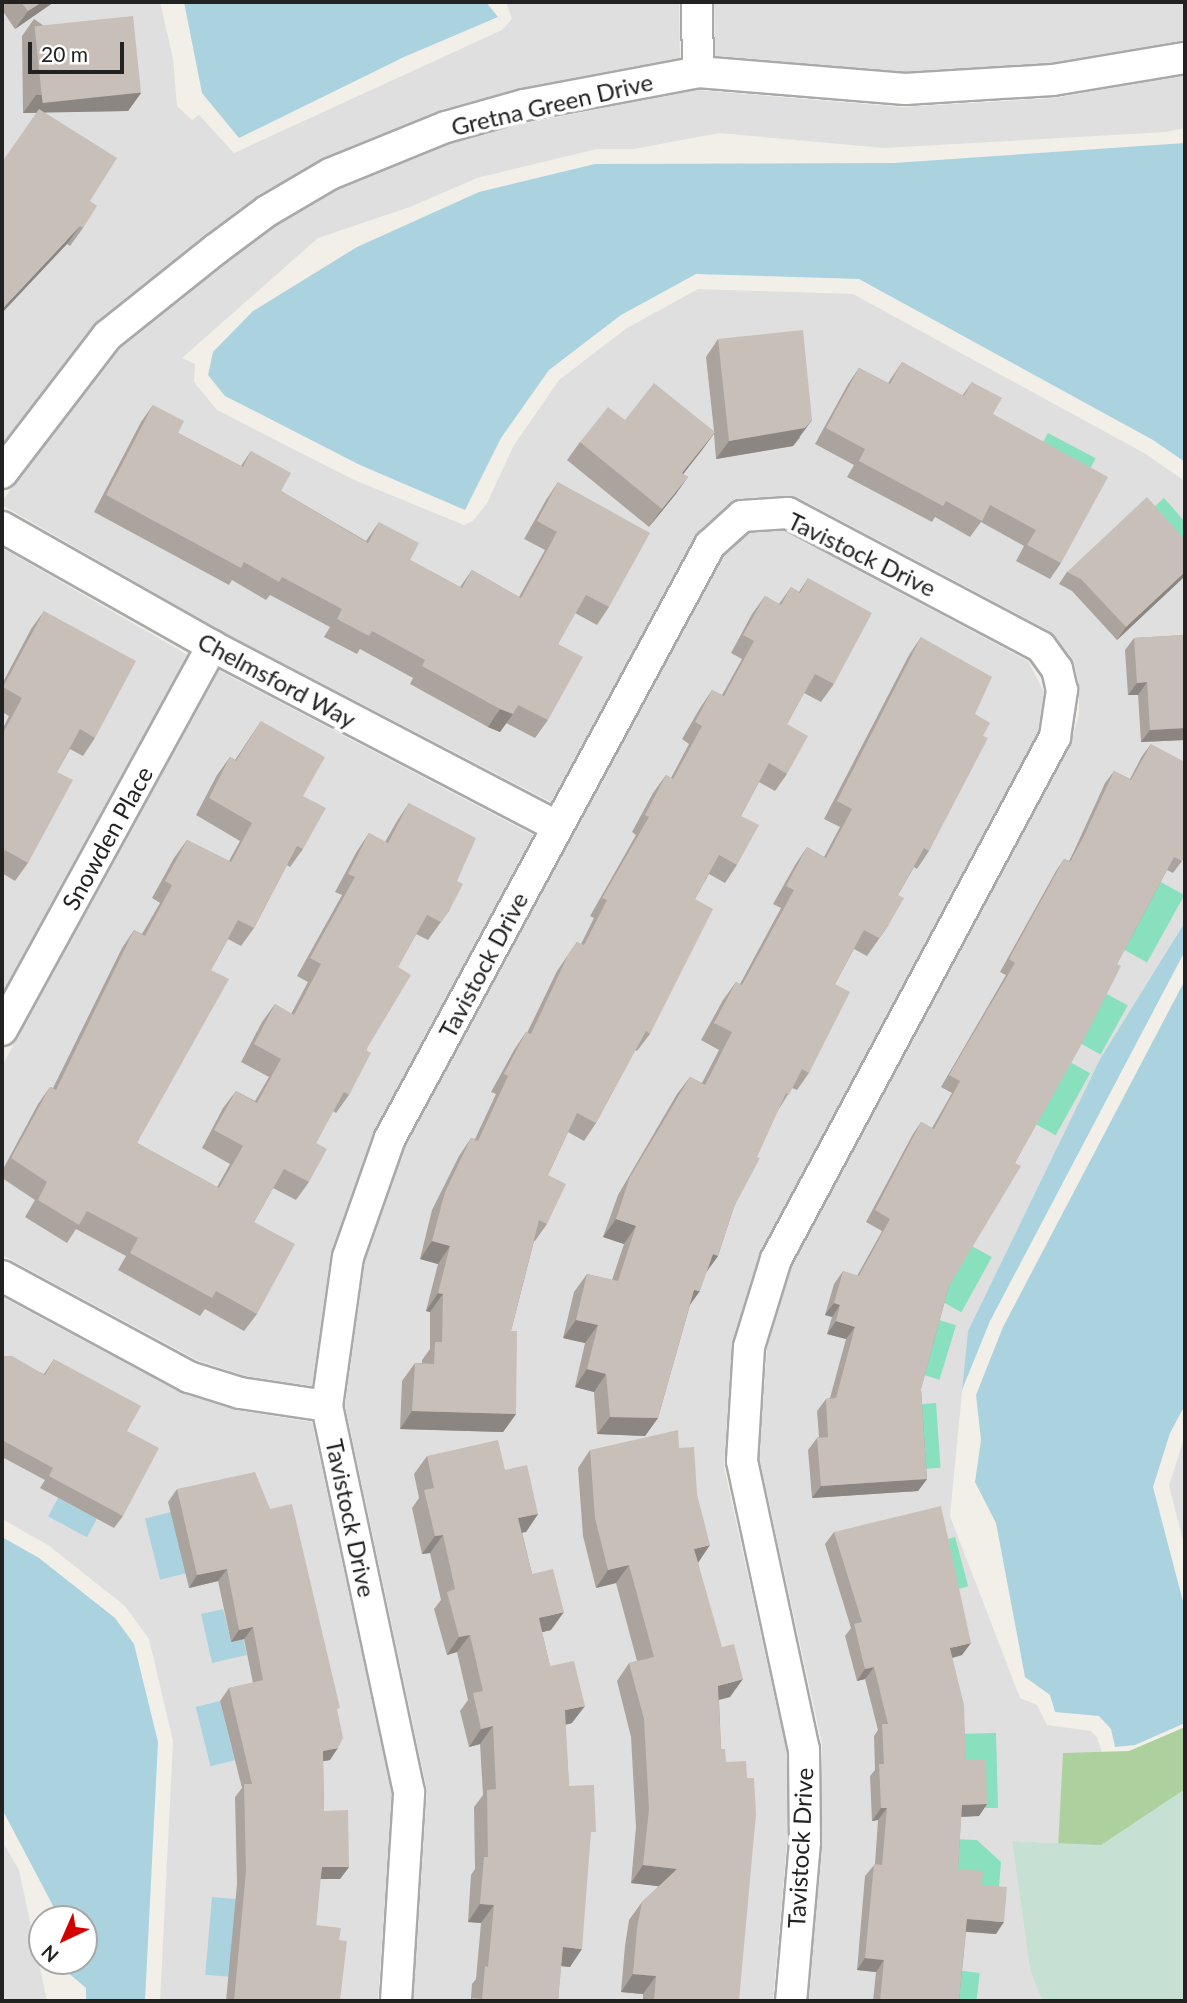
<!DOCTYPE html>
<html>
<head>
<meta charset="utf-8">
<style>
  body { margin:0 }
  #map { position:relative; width:1187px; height:2003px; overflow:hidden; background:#f2efe9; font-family:Lato,sans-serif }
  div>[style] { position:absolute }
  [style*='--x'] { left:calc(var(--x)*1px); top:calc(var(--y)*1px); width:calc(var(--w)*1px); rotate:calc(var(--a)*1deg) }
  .residential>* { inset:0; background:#e0dfdf }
  .forest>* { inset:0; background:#add19e }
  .wetland>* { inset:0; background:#c6e0d4 }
  .pitch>* { inset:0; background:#88e0be; transform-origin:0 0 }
  .water>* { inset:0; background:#aad3df; transform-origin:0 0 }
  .roads { filter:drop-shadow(2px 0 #a9a9a9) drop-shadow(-2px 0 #a9a9a9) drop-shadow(0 2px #a9a9a9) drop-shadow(0 -2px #a9a9a9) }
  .minor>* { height:30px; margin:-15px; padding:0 15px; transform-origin:15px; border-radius:15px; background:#fff }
  .wall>* { inset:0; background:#aba49e }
  .shaded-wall>* { inset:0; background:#8b8681 }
  .building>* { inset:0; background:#c7bfb8; transform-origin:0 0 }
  span { translate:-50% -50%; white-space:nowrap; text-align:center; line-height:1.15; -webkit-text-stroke:7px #fff; paint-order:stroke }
  .street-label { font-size:24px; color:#222 }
  .frame { position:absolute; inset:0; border:4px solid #222; pointer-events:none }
  .north { position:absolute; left:28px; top:1905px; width:70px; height:70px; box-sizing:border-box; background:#fff; border:2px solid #a7a7a7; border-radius:50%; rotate:224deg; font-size:19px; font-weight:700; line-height:28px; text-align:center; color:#222 }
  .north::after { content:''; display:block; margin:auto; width:24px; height:32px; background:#d40000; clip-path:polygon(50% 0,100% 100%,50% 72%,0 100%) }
  .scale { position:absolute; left:28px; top:42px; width:96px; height:32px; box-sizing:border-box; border:4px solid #222; border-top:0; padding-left:9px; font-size:21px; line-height:24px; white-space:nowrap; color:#222; -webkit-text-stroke:5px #fff; paint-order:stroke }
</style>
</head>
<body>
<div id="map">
  <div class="residential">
    <div style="clip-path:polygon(2px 2px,160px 2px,173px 58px,177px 106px,192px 120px,199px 115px,234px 153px,502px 30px,512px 19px,506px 2px,679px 2px,680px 58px,523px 88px,443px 109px,325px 158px,259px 195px,97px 323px,2px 446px)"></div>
    <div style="clip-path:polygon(714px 2px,1185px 2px,1185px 40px,1053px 63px,907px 72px,715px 56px)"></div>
    <div style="clip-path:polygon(1185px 75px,1185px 128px,1166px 132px,884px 148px,719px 133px,634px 149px,597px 149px,477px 178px,410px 207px,318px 238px,182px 358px,195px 364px,194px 382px,217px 410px,352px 479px,464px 525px,473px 521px,487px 503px,514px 445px,559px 380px,627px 328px,698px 289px,853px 294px,1144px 453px,1185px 481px,1185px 922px,1100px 1059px,968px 1331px,950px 1516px,1020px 1698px,1037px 1705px,1047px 1725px,1091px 1731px,1097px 1737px,1103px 1756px,1101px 1845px,1012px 1841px,1030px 1970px,1042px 2001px,808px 2001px,822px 1840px,822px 1744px,759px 1457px,767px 1348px,792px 1264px,827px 1192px,1070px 744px,1079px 714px,1079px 683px,1071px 657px,1050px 631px,797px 497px,742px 498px,695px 538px,551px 802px,221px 631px,2px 505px,2px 501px,119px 347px,275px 225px,336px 190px,450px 143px,526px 123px,697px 90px,902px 107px,1054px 98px)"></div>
    <div style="clip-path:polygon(782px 530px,1028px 661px,1045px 694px,1039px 732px,759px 1256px,732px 1348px,724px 1467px,787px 1753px,787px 1843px,773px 2001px,413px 2001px,427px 1790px,345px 1405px,365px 1259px,406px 1144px,724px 555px,748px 533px)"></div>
    <div style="clip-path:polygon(2px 548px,188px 655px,2px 996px)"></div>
    <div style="clip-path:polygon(218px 670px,533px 835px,374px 1134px,331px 1256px,313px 1386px,246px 1376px,197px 1360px,2px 1255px,2px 1066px)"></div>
    <div style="clip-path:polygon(2px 1297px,179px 1392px,235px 1410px,312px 1422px,392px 1795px,378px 2001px,160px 2001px,173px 1741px,149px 1639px,125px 1606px,48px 1545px,2px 1519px)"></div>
    <div style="clip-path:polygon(1185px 1435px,1185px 1548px,1169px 1486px)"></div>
    <div style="clip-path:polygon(2px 1841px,19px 1870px,47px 2001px,2px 2001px)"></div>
  </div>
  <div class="forest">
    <div style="clip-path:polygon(1185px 1727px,1185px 2001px,1050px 2001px,1063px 1753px,1129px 1751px)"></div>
  </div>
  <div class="wetland">
    <div style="clip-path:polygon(1185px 1789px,1185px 2001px,1042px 2001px,1030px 1970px,1012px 1841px,1101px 1845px)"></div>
  </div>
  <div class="pitch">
    <div style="left:1048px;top:433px;width:54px;height:30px;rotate:28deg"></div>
    <div style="clip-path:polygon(1164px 498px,1185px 522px,1185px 562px,1144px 516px)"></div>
    <div style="left:1159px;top:881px;width:29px;height:77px;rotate:29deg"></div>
    <div style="left:1105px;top:993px;width:26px;height:56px;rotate:29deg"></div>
    <div style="left:1070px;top:1062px;width:23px;height:71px;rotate:29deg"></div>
    <div style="left:970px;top:1245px;width:25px;height:63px;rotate:29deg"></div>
    <div style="left:936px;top:1319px;width:21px;height:57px;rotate:17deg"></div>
    <div style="left:936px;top:1403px;width:65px;height:24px;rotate:86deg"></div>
    <div style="left:955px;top:1537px;width:51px;height:17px;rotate:75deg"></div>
    <div style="clip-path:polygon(996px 1733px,998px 1808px,978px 1808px,957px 1771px,956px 1734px)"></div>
    <div style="clip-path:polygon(952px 1839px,977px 1840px,1001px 1862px,998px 1899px,949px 1881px)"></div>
    <div style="left:955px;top:1970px;width:25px;height:31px;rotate:7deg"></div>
  </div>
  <div class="water">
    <div style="clip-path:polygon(184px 2px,486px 2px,498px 17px,404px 57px,239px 138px,202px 93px)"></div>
    <div style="clip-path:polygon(1185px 143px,1185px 462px,1153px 440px,859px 279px,696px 274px,621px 315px,549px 370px,501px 438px,465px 510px,360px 465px,225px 396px,208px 375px,213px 352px,253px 311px,357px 247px,479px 192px,595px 164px,894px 163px)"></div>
    <div style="clip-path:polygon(1185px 922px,1185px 951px,990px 1321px,962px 1390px,968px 1331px,1100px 1059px)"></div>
    <div style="clip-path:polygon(1185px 980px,1185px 1405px,1170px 1433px,1153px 1487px,1185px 1609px,1185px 1723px,1135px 1745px,1115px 1747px,1111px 1729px,1099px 1716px,1055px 1712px,1050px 1695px,1025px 1677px,996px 1523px,975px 1482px,981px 1440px,976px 1395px,1003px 1327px)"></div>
    <div style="left:58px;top:1498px;width:44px;height:21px;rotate:28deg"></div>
    <div style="left:171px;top:1512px;width:63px;height:27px;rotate:76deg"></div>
    <div style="clip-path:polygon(2px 1537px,39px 1558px,115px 1618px,134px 1644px,158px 1742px,145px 2001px,86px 2001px,86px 1988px,66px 1971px,68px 1961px,84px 1961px,84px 1919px,60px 1919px,2px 1809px)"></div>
    <div style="clip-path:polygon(223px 1609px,231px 1642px,243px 1639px,247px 1655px,212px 1663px,201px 1614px)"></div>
    <div style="left:220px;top:1701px;width:61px;height:25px;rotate:76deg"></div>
    <div style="left:212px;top:1897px;width:24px;height:78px;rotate:5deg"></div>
  </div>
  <div class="roads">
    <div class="minor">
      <div style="--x:697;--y:2;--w:70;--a:89.2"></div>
      <div style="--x:2;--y:473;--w:173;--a:-52.5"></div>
      <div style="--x:107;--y:336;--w:139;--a:-38.6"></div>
      <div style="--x:216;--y:249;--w:64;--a:-36.7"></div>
      <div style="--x:267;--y:211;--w:73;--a:-30.4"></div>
      <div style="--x:330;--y:174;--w:125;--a:-22.1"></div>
      <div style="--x:446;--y:127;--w:81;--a:-15.8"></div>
      <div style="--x:524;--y:105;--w:177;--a:-10.7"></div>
      <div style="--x:698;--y:72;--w:208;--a:4.7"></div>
      <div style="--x:905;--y:89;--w:148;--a:-3.5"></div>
      <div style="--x:1053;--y:80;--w:134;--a:-9.5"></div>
      <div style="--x:2;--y:527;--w:241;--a:29.5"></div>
      <div style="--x:212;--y:646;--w:388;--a:27.6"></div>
      <div style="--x:2;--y:1030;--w:438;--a:-61.3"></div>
      <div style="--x:2;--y:1276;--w:213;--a:28.4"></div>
      <div style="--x:189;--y:1377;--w:53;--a:17.4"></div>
      <div style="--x:240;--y:1393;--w:88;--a:8.5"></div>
      <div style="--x:396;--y:2001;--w:209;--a:-86.4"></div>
      <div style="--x:409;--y:1792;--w:395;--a:-102"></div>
      <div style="--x:327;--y:1406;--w:150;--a:-82"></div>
      <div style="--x:348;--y:1257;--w:126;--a:-70.6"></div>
      <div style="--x:390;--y:1138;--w:674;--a:-61.65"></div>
      <div style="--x:710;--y:545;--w:43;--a:-42.2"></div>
      <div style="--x:742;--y:516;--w:46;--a:-3.7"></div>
      <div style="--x:788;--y:513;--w:286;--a:27.9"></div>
      <div style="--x:1041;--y:647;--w:27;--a:54"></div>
      <div style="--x:1057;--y:669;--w:22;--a:77"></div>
      <div style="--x:1062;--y:690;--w:48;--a:98.5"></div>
      <div style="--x:1055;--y:737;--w:592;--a:118.12"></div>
      <div style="--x:776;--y:1259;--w:92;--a:107.1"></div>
      <div style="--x:749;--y:1347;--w:114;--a:93.5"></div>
      <div style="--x:742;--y:1461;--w:295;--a:77.9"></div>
      <div style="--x:804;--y:1749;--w:93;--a:89.4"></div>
      <div style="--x:805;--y:1842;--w:160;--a:95"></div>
    </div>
  </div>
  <div class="wall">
    <div style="clip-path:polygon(2px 2px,54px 2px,15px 29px,2px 10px)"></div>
    <div style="clip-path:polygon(34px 19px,141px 93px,128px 111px,45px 112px,90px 201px,83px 228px,70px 246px,67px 244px,37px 113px,23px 113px,22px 36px)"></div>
    <div style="clip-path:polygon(718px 339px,800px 438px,793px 446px,716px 459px,714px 434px,683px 474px,688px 477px,675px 495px,649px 527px,567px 460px,580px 442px,625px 420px,714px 431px,706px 357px)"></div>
    <div style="clip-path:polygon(902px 362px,962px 396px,972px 382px,993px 414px,1061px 563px,1050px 579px,1016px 561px,1024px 546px,981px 522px,970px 537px,935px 517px,932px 522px,847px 477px,854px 465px,815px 444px,848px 384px,859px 368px,888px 383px)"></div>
    <div style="clip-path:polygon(153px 405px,178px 433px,241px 466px,251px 451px,281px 491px,366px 541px,379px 522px,410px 560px,460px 587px,472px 570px,519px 597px,545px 550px,524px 539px,546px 500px,558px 482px,609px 607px,597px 625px,575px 613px,558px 644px,548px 720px,535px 738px,506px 723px,500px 732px,488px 727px,410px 684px,413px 678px,360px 649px,357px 654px,324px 637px,330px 627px,270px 595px,266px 600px,232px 580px,229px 585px,94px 512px,141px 422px)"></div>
    <div style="clip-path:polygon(1185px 540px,1185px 576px,1117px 640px,1072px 591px,1059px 584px,1067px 572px)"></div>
    <div style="clip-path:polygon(808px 578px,834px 684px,821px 702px,804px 693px,787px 724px,787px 774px,775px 791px,759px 782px,741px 816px,737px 865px,725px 883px,709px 874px,695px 899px,650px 1034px,637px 1051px,635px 1050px,596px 1123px,584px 1141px,568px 1132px,548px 1175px,547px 1224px,535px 1241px,534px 1241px,511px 1331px,516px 1414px,503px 1432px,400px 1429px,402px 1381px,415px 1363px,422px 1363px,422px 1360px,430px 1349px,430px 1312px,426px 1311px,438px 1264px,420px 1259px,432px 1210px,459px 1156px,471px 1138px,475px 1139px,496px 1094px,491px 1092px,514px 1050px,526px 1032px,527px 1033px,557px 971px,577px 942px,581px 944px,594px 918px,590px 916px,636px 835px,632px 832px,653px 793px,666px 775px,671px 778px,689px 744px,682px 739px,700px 708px,712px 690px,722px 695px,742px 659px,731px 653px,752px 614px,765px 596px,779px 604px,791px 587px,799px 592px)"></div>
    <div style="clip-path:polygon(44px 611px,95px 738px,83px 756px,70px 749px,57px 772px,28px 863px,15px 881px,2px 873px,2px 730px,9px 716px,2px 712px,2px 684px,31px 629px)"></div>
    <div style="clip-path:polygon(1185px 635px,1185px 740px,1141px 742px,1138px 695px,1128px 695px,1125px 650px,1134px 638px)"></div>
    <div style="clip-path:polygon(921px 637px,975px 714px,983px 736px,929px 851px,917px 869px,914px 867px,898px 895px,888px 926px,867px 956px,854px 949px,835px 984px,809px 1073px,797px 1090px,792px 1088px,777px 1112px,734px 1207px,718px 1256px,706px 1272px,690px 1305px,658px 1418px,645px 1436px,597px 1434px,594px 1392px,575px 1387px,585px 1343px,563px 1338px,574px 1292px,587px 1274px,612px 1280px,624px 1244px,603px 1237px,618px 1195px,677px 1094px,690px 1077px,702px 1083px,719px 1050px,701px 1040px,723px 1000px,736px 982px,740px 984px,781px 908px,773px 904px,795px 865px,807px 847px,824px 857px,840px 827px,824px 819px,909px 655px)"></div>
    <div style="clip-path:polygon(261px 721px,303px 796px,303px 849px,290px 867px,287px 865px,254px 928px,241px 946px,228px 939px,211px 970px,137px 1143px,217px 1187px,230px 1164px,202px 1148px,223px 1108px,236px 1091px,255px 1101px,269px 1077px,241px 1062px,262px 1022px,275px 1004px,291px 1014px,308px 982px,297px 976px,342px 895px,335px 892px,357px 851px,369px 833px,385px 842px,397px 821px,409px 803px,457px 881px,449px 911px,428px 940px,416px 934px,398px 967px,349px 1095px,336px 1113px,333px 1111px,316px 1143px,309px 1182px,296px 1200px,273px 1188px,254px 1222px,257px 1314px,244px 1331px,205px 1309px,200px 1316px,118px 1270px,126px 1256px,76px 1229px,67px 1243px,25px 1217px,35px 1200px,2px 1178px,2px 1171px,38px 1104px,50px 1087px,53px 1088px,122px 948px,134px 930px,142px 934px,160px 903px,152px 898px,174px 858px,187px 840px,229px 861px,240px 841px,196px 815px,217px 775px,230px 757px,235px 760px)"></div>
    <div style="clip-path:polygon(1151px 744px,1182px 861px,1173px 873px,1167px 870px,1117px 964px,1015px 1163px,949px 1286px,921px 1389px,927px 1479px,918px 1491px,812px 1498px,808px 1450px,817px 1438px,819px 1437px,817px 1411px,826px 1399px,830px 1398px,846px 1339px,827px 1334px,832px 1317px,825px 1315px,834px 1284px,843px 1271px,857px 1276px,882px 1231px,866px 1222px,913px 1134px,921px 1122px,932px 1128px,952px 1093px,941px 1087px,1006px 975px,1000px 972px,1056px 871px,1064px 859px,1069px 861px,1074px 851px,1105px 783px,1114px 771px,1130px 779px,1142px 756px)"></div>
    <div style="clip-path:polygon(2px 1356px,44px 1374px,54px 1359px,123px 1516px,114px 1528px,40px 1488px,45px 1480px,2px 1457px)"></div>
    <div style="clip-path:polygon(679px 1448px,698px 1563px,730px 1697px,719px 1700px,721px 1749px,739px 2001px,643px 2001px,643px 1994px,621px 1992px,625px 1946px,629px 1920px,642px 1902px,659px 1886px,631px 1883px,636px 1827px,631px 1737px,617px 1681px,629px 1663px,637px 1661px,616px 1583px,596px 1588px,583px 1536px,578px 1468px,590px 1450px)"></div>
    <div style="clip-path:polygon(427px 1456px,505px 1470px,538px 1514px,526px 1532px,522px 1532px,532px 1574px,551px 1630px,542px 1632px,550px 1666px,572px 1723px,565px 1725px,569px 1786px,590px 1840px,570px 1967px,561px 1966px,558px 2001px,470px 2001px,471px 1999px,472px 1984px,476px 1979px,481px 1923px,468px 1922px,471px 1875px,475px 1869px,474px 1807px,483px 1795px,480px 1744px,469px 1747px,460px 1711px,468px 1700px,457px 1652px,447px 1655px,434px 1609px,441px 1600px,430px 1553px,422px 1554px,412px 1508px,419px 1498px,414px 1474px)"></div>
    <div style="clip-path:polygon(177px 1489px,337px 1712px,330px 1760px,323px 1761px,324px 1811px,349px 1867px,340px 1879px,320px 1879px,316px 1925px,339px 1940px,340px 2001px,226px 2001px,237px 1884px,235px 1797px,242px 1788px,220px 1701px,229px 1688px,253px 1683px,244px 1639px,231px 1642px,218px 1581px,189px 1588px,168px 1502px)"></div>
    <div style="clip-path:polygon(834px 1532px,962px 1655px,952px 1658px,966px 1759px,987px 1804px,979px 1816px,961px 1817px,958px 1869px,982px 1885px,996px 1934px,966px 1932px,959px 2001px,873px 2001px,876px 1972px,857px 1970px,865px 1876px,875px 1864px,878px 1820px,872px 1821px,870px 1776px,875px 1770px,874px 1736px,878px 1730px,865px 1679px,857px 1681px,845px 1636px,851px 1628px,825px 1544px)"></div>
  </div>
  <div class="shaded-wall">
    <div style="clip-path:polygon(42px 2px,54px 2px,15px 29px,28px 11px)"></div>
    <div style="clip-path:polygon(141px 93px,128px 111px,23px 113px,36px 95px)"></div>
    <div style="clip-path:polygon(80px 226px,67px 244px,2px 313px,2px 309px)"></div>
    <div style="clip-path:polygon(812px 420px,793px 446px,716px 459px,729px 441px)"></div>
    <div style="clip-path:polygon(715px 432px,702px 450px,670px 491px,682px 473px)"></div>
    <div style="clip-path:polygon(688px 477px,675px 495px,649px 527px,662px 509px)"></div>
    <div style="clip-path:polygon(1185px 572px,1185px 576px,1117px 640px,1126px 627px)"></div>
    <div style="clip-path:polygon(1147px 682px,1138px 695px,1128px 695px,1137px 683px)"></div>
    <div style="clip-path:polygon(500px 709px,513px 714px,500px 732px,488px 727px)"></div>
    <div style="clip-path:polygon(1185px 728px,1185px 740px,1141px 742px,1150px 730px)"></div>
    <div style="clip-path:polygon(616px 1219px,636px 1226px,624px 1244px,603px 1237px)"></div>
    <div style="clip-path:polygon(432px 1241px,450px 1246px,438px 1264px,420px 1259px)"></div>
    <div style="clip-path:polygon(713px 1254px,718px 1256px,705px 1274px)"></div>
    <div style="clip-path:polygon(694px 1290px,700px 1291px,687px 1309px)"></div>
    <div style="clip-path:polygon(438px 1293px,443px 1294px,430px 1312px,426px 1311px)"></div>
    <div style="clip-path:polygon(834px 1303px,840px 1305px,832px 1317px,825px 1315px)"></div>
    <div style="clip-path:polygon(576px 1320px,598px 1325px,585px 1343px,563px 1338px)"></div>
    <div style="clip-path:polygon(836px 1321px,855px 1327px,846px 1339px,827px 1334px)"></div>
    <div style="clip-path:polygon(587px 1369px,606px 1374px,594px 1392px,575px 1387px)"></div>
    <div style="clip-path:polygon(412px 1411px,516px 1414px,503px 1432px,400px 1429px)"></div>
    <div style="clip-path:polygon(610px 1417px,658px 1418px,645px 1436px,597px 1434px)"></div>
    <div style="clip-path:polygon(927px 1479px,918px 1491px,812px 1498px,821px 1486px)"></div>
    <div style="clip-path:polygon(538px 1514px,526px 1532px,506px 1536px,518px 1518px)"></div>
    <div style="clip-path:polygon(443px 1535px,430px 1553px,422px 1554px,435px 1536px)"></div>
    <div style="clip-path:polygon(710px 1545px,698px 1563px,694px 1549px)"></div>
    <div style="clip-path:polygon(629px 1565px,616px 1583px,596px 1588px,608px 1570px)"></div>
    <div style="clip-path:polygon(227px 1569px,218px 1581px,189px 1588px,197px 1575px)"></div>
    <div style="clip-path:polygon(564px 1612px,551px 1630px,526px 1636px,539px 1618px)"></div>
    <div style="clip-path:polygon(253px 1627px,244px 1639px,231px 1642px,239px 1630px)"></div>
    <div style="clip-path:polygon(470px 1635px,457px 1652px,447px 1655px,459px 1637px)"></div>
    <div style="clip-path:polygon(971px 1643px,962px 1655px,941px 1661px,950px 1648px)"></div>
    <div style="clip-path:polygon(874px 1667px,865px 1679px,857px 1681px,865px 1669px)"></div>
    <div style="clip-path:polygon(743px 1679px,730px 1697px,706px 1703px,718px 1686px)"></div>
    <div style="clip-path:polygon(585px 1706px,572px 1723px,552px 1728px,565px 1710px)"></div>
    <div style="clip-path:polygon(493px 1726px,480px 1744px,469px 1747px,481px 1729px)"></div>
    <div style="clip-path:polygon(338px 1748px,330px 1760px,314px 1763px,323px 1751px)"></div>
    <div style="clip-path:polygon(987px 1804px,979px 1816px,954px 1817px,962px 1805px)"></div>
    <div style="clip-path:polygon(881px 1808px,887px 1808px,878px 1820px,872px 1821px)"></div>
    <div style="clip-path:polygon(643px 1865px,677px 1869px,665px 1887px,631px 1883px)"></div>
    <div style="clip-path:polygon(322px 1867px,349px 1867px,340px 1879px,313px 1879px)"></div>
    <div style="clip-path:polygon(480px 1904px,494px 1905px,481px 1923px,468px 1922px)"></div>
    <div style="clip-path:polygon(967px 1919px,1004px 1922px,996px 1934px,959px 1931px)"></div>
    <div style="clip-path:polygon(563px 1947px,582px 1949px,570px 1967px,551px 1965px)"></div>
    <div style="clip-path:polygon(865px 1958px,884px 1960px,876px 1972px,857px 1970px)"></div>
    <div style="clip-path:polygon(633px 1974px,656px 1976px,643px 1994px,621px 1992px)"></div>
  </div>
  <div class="building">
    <div style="clip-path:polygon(21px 2px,42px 2px,28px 11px)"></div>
    <div style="left:133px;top:16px;width:77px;height:99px;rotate:84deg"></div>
    <div style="clip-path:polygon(39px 109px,117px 158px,90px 201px,97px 206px,83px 228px,80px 226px,2px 309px,2px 162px)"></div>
    <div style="clip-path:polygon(803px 330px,812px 420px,805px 428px,729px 441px,718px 339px)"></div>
    <div style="clip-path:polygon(902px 362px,964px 396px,972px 382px,1002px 398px,993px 414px,1108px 477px,1061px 563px,1027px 545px,1036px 530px,990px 505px,982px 521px,946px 501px,943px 506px,859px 461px,865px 449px,826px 428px,859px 368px,890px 384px)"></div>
    <div style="clip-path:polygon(654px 383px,715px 432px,682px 473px,688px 477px,662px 509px,580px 442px,608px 407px,625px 420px)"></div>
    <div style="clip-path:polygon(153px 405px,184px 421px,178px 433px,243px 467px,251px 451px,291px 473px,281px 491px,368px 543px,379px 522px,419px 543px,410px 560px,462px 588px,472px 570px,521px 598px,557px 532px,537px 521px,558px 482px,650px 533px,609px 607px,586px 595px,558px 644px,583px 657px,548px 720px,518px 705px,513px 714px,500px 709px,422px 666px,425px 660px,372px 631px,369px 636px,337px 619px,342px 609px,282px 577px,279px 582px,244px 562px,241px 568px,106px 495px)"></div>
    <div style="clip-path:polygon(1147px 497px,1185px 540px,1185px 572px,1126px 627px,1081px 579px,1067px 572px)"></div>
    <div style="clip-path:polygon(808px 578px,872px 613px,834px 684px,815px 674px,787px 724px,808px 736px,787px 774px,769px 763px,741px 816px,759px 825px,737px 865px,719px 855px,695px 899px,713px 909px,650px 1034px,646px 1031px,596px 1123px,577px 1113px,548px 1175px,566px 1184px,547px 1224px,539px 1220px,511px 1331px,517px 1331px,516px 1414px,412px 1411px,415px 1363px,434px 1364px,435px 1342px,442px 1342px,443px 1294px,438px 1293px,450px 1246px,432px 1241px,445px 1192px,471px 1138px,478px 1141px,508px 1076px,504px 1074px,526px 1032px,531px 1034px,569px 953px,577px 942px,584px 945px,607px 900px,602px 898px,649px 817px,645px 815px,666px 775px,673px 779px,702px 726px,695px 722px,712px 690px,724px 696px,754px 641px,743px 635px,765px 596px,781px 605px,791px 587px,800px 593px)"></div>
    <div style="clip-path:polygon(44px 611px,136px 661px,95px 738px,80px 729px,57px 772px,73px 780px,28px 863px,5px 850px,2px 856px,2px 735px,22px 698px,3px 687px)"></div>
    <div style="clip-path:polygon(1185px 635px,1185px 728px,1150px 730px,1147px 682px,1137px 683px,1134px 638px)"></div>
    <div style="clip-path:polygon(921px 637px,992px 677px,975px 714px,990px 723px,983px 736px,988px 738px,929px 851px,924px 848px,898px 895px,904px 898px,888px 926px,879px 938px,864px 930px,835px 984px,850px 992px,809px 1073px,802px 1069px,789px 1095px,786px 1093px,757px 1157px,760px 1158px,734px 1207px,718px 1256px,713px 1254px,700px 1291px,694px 1290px,658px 1418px,610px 1417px,606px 1374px,587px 1369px,598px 1325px,576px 1320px,587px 1274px,618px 1281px,636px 1226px,616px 1219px,630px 1177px,690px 1077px,705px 1085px,732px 1032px,714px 1023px,736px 982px,742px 985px,794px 890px,786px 886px,807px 847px,826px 858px,852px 809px,837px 801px)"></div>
    <div style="clip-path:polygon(261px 721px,325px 757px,303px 796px,326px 808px,303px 849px,297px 846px,254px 928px,238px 920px,211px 970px,229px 979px,137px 1143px,219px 1188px,243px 1146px,214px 1130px,236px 1091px,257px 1103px,281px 1059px,254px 1044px,275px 1004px,294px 1015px,321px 964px,310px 958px,355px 877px,348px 874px,369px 833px,388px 843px,409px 803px,476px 838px,457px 881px,463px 884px,449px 911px,441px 922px,427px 915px,398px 967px,411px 975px,366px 1050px,371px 1053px,349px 1095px,344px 1092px,316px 1143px,327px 1149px,309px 1182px,284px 1169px,254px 1222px,295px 1244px,257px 1314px,216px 1291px,212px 1298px,130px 1253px,138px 1238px,87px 1211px,79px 1225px,38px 1200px,47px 1182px,11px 1158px,50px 1087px,56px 1090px,134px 930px,145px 936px,172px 885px,165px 881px,187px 840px,231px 862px,252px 823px,209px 798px,230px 757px,236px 761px)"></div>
    <div style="clip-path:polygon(1151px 744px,1185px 762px,1185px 855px,1182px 861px,1174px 857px,1117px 964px,1121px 966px,1079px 1049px,1015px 1163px,1021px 1166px,949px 1286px,921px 1389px,927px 1479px,821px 1486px,817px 1438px,828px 1437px,826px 1399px,836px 1398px,855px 1327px,836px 1321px,840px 1305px,834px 1303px,843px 1271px,859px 1276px,890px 1219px,875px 1210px,921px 1122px,934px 1129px,960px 1081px,949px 1075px,1015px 963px,1009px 959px,1064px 859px,1070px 862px,1083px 838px,1114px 771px,1131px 780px)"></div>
    <div style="clip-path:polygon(2px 1356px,12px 1356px,45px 1375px,54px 1359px,141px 1406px,127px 1431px,159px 1448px,123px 1516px,49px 1476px,53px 1468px,2px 1440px)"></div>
    <div style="clip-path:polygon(678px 1430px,679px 1448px,694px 1447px,697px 1494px,710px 1545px,694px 1549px,722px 1647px,734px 1644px,743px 1679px,718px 1686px,721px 1749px,725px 1749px,726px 1762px,746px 1761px,747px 1778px,754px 1778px,756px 1814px,739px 2001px,654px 2001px,656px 1976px,633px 1974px,637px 1928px,642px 1902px,677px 1869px,643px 1865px,649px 1809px,644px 1719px,629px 1663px,654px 1657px,629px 1565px,608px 1570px,595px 1518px,590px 1450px)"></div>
    <div style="clip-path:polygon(498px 1440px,505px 1470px,527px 1465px,538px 1514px,518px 1518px,532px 1574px,553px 1569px,564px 1612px,539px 1618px,550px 1666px,574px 1661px,585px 1706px,565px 1710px,569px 1786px,594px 1785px,596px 1832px,591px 1832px,582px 1949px,563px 1947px,558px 2001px,472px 2001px,472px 1998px,482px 1999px,485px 1966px,488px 1967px,494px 1905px,480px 1904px,484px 1857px,488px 1857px,487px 1790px,496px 1789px,493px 1726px,481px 1729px,473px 1693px,483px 1691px,470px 1635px,459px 1637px,447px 1592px,455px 1589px,443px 1535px,435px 1536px,424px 1490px,434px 1488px,427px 1456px)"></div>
    <div style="clip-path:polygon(255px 1472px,270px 1509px,292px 1504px,340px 1708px,337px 1709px,343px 1738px,338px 1748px,323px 1751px,324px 1811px,348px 1810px,349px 1867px,322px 1867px,316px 1925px,341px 1928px,339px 1940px,347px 1941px,340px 2001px,234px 2001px,246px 1871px,244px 1784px,252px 1784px,229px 1688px,263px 1680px,253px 1627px,239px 1630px,227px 1569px,197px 1575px,177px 1489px)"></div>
    <div style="clip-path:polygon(941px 1506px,971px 1643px,950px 1648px,964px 1705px,966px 1759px,986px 1759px,987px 1804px,962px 1805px,958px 1869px,983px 1871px,982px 1885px,1007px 1887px,1004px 1922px,967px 1919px,959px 2001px,880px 2001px,884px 1960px,865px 1958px,874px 1864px,882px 1865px,887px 1808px,881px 1808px,879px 1764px,884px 1764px,882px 1724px,888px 1724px,874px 1667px,865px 1669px,854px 1624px,862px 1622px,834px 1532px)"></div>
  </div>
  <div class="street-label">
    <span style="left:552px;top:104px;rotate:-13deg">Gretna Green Drive</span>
    <span style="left:862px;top:554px;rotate:26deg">Tavistock Drive</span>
    <span style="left:277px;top:680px;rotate:28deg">Chelmsford Way</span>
    <span style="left:107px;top:838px;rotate:-61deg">Snowden Place</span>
    <span style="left:483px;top:965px;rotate:-62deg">Tavistock Drive</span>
    <span style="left:351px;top:1518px;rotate:78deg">Tavistock Drive</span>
    <span style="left:800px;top:1848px;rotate:-87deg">Tavistock Drive</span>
  </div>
  <div class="frame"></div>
  <div class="north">N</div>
  <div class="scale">20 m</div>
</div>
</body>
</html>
